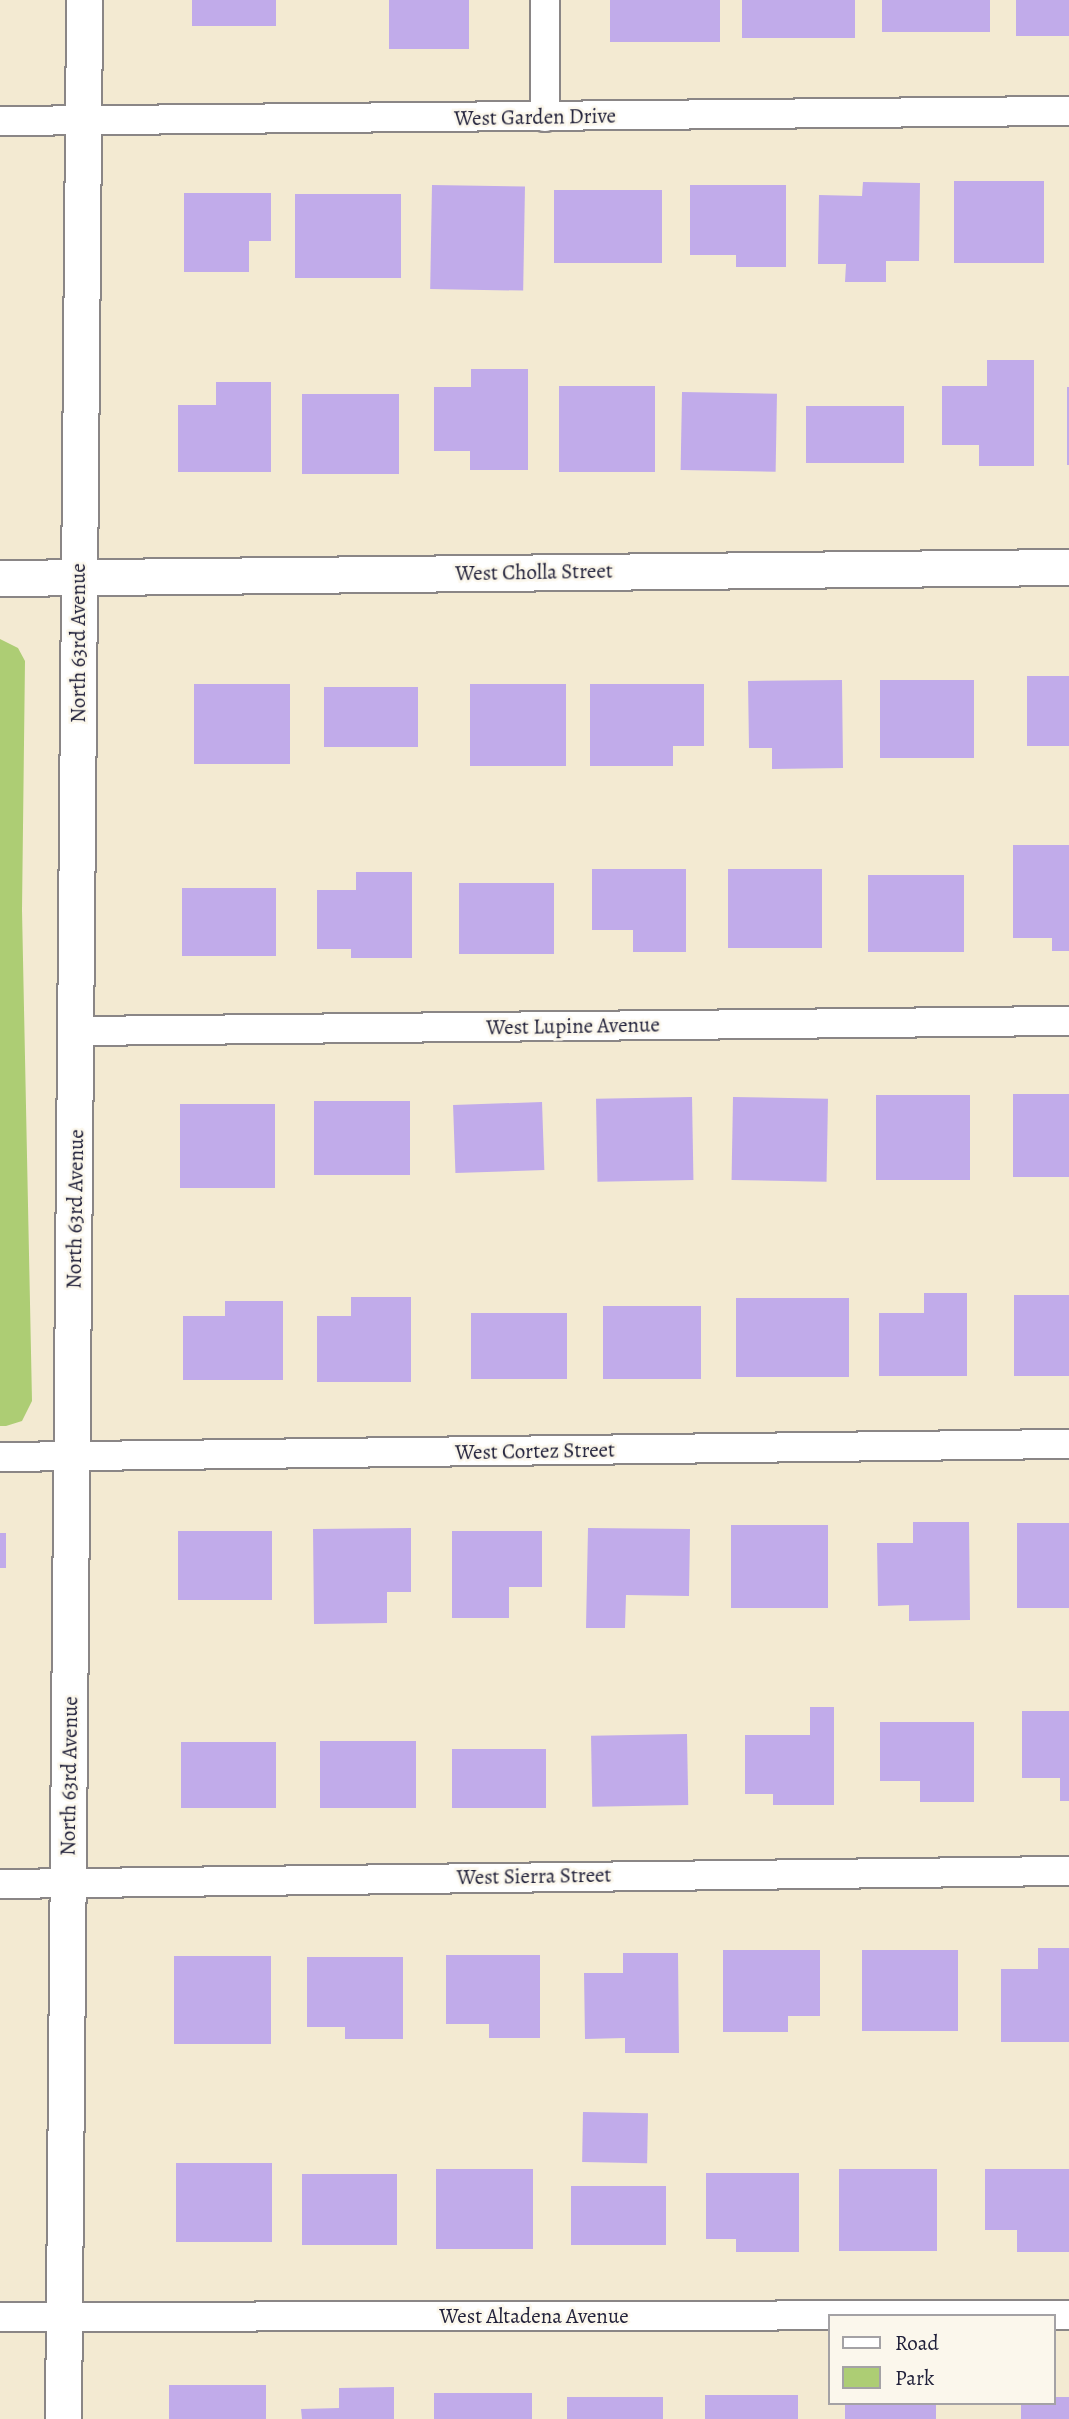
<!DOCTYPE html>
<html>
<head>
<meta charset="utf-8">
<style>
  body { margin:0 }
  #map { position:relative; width:1069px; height:2419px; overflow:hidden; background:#f3ead2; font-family:Alegreya,serif }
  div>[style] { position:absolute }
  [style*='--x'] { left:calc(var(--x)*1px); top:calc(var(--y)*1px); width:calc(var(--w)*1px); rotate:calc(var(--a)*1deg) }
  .green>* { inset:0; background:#adcd74 }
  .building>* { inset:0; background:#c1abea; transform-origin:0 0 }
  .roads { filter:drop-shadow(2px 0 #8a8686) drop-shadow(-2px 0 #8a8686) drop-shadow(0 2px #8a8686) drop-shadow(0 -2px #8a8686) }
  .minor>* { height:28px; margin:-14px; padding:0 14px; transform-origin:14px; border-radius:14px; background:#fff }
  .tertiary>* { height:35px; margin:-17.5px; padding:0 17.5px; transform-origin:17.5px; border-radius:17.5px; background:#fff }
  span { translate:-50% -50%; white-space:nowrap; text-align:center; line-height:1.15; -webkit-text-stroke:5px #fbf7ec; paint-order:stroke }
  .street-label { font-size:21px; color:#22223b }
  .legend { position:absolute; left:828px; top:2314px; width:228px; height:91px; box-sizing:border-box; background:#fbf7ec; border:2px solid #a4a2a5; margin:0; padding:9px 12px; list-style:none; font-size:21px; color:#22223b }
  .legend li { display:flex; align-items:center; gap:14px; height:35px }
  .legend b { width:35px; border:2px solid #a4a2a5 }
</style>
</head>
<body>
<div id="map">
  <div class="green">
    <div style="clip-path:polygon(0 639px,18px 648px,25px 661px,22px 910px,32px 1401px,22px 1421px,6px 1426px,0 1426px)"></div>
  </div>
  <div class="building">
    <div style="left:192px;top:0;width:84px;height:26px"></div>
    <div style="left:389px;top:0;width:80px;height:49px"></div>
    <div style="left:610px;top:0;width:110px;height:42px"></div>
    <div style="left:742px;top:0;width:113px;height:38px"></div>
    <div style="left:882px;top:0;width:108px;height:32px"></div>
    <div style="left:1016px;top:0;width:53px;height:36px"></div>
    <div style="left:954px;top:181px;width:90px;height:82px"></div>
    <div style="clip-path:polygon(863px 182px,920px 183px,919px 261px,886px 261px,886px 282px,845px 282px,846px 264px,818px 264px,819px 195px,862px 196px)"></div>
    <div style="left:432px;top:185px;width:93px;height:104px;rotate:1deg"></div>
    <div style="clip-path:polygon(690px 185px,786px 185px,786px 267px,736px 267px,736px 255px,690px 255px)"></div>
    <div style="left:554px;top:190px;width:108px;height:73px"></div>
    <div style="clip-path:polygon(184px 193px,271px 193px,271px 241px,249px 241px,249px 272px,184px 272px)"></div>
    <div style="left:295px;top:194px;width:106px;height:84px"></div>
    <div style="clip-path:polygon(987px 360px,1034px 360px,1034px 466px,979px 466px,979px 445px,942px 445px,942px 386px,987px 386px)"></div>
    <div style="clip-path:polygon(471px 369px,528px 369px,528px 470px,470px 470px,470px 451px,434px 451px,434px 387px,471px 387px)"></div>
    <div style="clip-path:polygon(216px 382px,271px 382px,271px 472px,178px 472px,178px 405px,216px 405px)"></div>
    <div style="left:559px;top:386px;width:96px;height:86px"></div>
    <div style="left:1067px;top:387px;width:2px;height:78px"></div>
    <div style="left:682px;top:392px;width:95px;height:78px;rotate:1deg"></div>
    <div style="left:302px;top:394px;width:97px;height:80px"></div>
    <div style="left:806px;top:406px;width:98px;height:57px"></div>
    <div style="left:1027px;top:676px;width:42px;height:70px"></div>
    <div style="clip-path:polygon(842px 680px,843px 768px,772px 769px,772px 748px,749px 748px,748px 681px)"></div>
    <div style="left:880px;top:680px;width:94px;height:78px"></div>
    <div style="left:194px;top:684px;width:96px;height:80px"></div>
    <div style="left:470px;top:684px;width:96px;height:82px"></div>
    <div style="clip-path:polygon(590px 684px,704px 684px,704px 746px,673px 746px,673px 766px,590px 766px)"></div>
    <div style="left:324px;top:687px;width:94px;height:60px"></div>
    <div style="clip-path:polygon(1013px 845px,1069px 845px,1069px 951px,1052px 951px,1052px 938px,1013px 938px)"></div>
    <div style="clip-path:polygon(592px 869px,686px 869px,686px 952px,633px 952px,633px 930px,592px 930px)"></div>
    <div style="left:728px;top:869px;width:94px;height:79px"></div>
    <div style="clip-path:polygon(356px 872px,412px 872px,412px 958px,351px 958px,351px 949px,317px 949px,317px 890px,356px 890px)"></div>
    <div style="left:868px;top:875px;width:96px;height:77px"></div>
    <div style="left:459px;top:883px;width:95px;height:71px"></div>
    <div style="left:182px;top:888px;width:94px;height:68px"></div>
    <div style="left:1013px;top:1094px;width:56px;height:83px"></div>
    <div style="left:876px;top:1095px;width:94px;height:85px"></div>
    <div style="left:692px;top:1097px;width:83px;height:96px;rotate:89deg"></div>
    <div style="left:733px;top:1097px;width:95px;height:83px;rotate:1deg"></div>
    <div style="left:314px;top:1101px;width:96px;height:74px"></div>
    <div style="left:542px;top:1102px;width:68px;height:89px;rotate:88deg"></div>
    <div style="left:180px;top:1104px;width:95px;height:84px"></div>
    <div style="clip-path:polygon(924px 1293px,967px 1293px,967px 1376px,879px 1376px,879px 1313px,924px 1313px)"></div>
    <div style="left:1014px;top:1295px;width:55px;height:81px"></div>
    <div style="clip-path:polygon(351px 1297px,411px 1297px,411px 1382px,317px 1382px,317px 1316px,351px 1316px)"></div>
    <div style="left:736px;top:1298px;width:113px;height:79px"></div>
    <div style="clip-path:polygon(225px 1301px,283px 1301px,283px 1380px,183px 1380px,183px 1316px,225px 1316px)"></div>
    <div style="left:603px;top:1306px;width:98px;height:73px"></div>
    <div style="left:471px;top:1313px;width:96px;height:66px"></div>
    <div style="clip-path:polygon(913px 1522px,969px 1522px,970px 1620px,909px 1621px,909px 1605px,878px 1606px,877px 1543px,913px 1543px)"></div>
    <div style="left:1017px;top:1523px;width:52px;height:85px"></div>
    <div style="left:731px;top:1525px;width:97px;height:83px"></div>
    <div style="clip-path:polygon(411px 1528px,411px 1592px,387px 1592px,387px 1623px,314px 1624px,313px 1529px)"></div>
    <div style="clip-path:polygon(588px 1528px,690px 1529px,689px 1596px,626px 1595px,625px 1628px,586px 1628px)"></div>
    <div style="left:178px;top:1531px;width:94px;height:69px"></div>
    <div style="clip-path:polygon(452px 1531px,542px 1531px,542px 1587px,509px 1587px,509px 1618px,452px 1618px)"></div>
    <div style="left:0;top:1533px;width:6px;height:35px"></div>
    <div style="clip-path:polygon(810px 1707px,834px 1707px,834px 1805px,773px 1805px,773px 1794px,745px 1794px,745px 1735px,810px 1735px)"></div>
    <div style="clip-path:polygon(1022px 1711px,1069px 1711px,1069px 1801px,1060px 1801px,1060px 1778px,1022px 1778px)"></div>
    <div style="clip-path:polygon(880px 1722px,974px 1722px,974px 1802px,920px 1802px,920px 1781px,880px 1781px)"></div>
    <div style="left:687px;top:1734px;width:71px;height:96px;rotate:89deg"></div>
    <div style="left:320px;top:1741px;width:96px;height:67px"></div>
    <div style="left:181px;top:1742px;width:95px;height:66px"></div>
    <div style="left:452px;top:1749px;width:94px;height:59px"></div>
    <div style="clip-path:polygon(1038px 1948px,1069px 1948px,1069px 2042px,1001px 2042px,1001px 1969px,1038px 1969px)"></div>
    <div style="clip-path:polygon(723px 1950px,820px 1950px,820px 2016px,788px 2016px,788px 2032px,723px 2032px)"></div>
    <div style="left:862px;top:1950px;width:96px;height:81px"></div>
    <div style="clip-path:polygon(623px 1953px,678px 1953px,679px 2053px,625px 2053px,625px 2038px,585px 2039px,584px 1973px,623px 1973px)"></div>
    <div style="clip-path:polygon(446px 1955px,540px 1955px,540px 2038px,489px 2038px,489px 2024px,446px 2024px)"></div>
    <div style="left:174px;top:1956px;width:97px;height:88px"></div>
    <div style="clip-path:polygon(307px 1957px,403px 1957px,403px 2039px,345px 2039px,345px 2027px,307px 2027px)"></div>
    <div style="left:583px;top:2112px;width:65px;height:50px;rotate:1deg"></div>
    <div style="left:176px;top:2163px;width:96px;height:79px"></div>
    <div style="left:436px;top:2169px;width:97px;height:80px"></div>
    <div style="left:937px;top:2169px;width:82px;height:98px;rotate:90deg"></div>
    <div style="clip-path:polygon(985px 2169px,1069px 2169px,1069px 2252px,1017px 2252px,1017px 2230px,985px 2230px)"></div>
    <div style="clip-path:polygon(706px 2173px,799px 2173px,799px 2252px,736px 2252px,736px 2239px,706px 2239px)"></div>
    <div style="left:302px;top:2174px;width:95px;height:71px"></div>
    <div style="left:571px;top:2186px;width:95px;height:59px"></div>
    <div style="left:169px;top:2385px;width:97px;height:34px"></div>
    <div style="clip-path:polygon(394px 2387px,394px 2419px,302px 2419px,301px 2409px,339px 2408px,339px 2388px)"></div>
    <div style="left:434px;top:2393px;width:98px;height:26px"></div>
    <div style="left:705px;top:2395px;width:93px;height:24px"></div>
    <div style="left:567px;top:2397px;width:96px;height:22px"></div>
    <div style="clip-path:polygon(1053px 2397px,1069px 2397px,1069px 2419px,1021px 2419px,1021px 2403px,1053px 2403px)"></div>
    <div style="left:845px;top:2403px;width:91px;height:16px"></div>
  </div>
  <div class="roads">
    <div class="minor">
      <div style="--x:545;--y:117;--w:117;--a:-90"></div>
      <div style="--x:0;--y:121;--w:1069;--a:-0.54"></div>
      <div style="--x:77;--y:1031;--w:992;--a:-0.58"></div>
      <div style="--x:0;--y:1457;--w:1069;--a:-0.7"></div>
      <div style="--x:0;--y:1884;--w:1069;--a:-0.7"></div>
      <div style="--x:0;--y:2317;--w:1069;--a:-0.11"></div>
    </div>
    <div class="tertiary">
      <div style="--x:0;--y:578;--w:1069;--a:-0.59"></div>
      <div style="--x:63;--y:2419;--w:2419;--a:-89.5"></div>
    </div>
  </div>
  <div class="street-label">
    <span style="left:535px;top:117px;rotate:-1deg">West Garden Drive</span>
    <span style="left:534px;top:572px;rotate:-1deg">West Cholla Street</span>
    <span style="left:78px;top:643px;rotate:-90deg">North 63rd Avenue</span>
    <span style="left:573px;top:1026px;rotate:-1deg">West Lupine Avenue</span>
    <span style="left:75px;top:1209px;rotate:-89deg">North 63rd Avenue</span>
    <span style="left:535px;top:1451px;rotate:-1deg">West Cortez Street</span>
    <span style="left:69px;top:1776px;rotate:-89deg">North 63rd Avenue</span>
    <span style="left:534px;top:1876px;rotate:-1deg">West Sierra Street</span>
    <span style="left:534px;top:2316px">West Altadena Avenue</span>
  </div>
  <ul class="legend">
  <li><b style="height:9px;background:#fff"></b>Road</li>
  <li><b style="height:19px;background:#adcd74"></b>Park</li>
  </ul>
</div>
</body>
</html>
